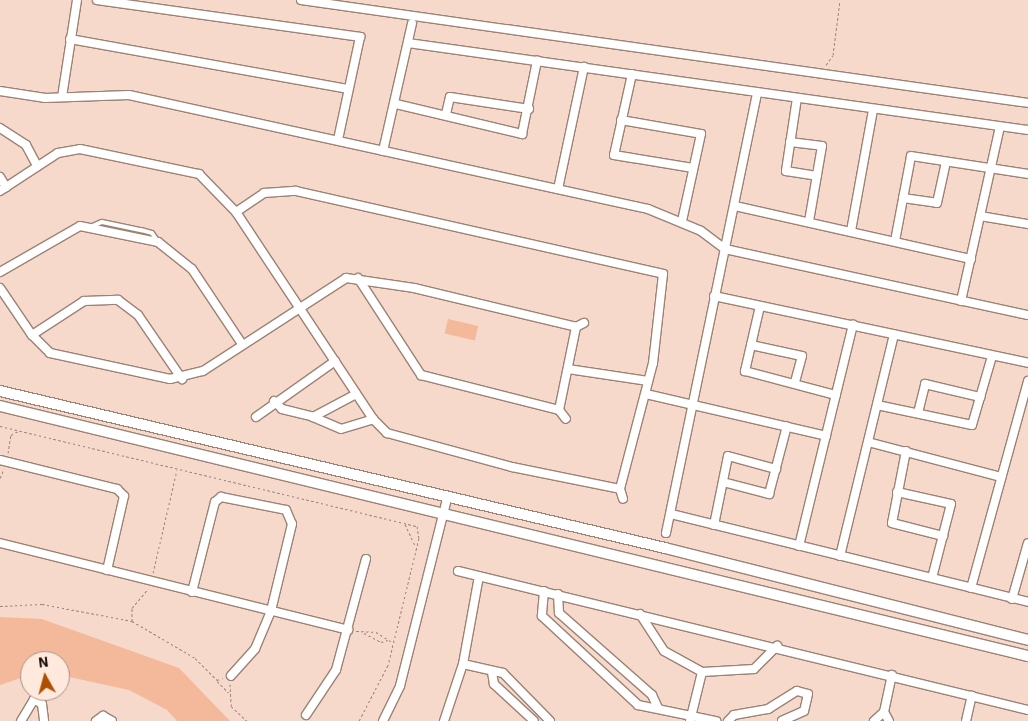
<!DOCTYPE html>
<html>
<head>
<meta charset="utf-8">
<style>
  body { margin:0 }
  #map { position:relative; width:1028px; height:721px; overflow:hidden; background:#f6d9cb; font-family:"IBM Plex Sans",sans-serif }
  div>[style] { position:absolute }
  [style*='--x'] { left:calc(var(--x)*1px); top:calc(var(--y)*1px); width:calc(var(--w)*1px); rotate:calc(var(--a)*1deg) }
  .water>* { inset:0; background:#f4b99a; transform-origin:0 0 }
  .path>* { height:1px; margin-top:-0.5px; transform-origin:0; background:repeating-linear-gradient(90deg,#988379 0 2.5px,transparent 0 5px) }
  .roads { filter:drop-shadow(1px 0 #9c8275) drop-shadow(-1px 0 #9c8275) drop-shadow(0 1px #9c8275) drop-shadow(0 -1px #9c8275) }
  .service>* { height:4px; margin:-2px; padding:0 2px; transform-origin:2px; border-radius:2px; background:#fff }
  .minor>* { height:8px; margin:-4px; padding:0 4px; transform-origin:4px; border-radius:4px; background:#fff }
  .tertiary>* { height:10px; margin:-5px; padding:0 5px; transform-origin:5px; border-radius:5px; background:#fff }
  span { translate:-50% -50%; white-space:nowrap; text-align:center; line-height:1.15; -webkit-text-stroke:5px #ffe8dc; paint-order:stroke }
  .north { position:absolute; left:20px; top:651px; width:50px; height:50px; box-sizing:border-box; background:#ffe8dc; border:1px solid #a49289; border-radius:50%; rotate:353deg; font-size:14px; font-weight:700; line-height:20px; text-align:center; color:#1b120d }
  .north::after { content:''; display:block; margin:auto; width:18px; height:22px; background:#ae4f04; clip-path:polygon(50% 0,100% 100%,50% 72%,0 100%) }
</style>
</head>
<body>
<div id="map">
  <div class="water">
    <div style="left:448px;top:319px;width:31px;height:15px;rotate:13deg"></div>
    <div style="clip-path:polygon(0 617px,42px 619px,179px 668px,230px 721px,177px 721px,167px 710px,129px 690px,60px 675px,60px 661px,30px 661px,30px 675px,0 685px)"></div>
  </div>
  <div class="path">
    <div style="--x:826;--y:65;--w:12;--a:-55"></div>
    <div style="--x:833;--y:55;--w:55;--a:-82.7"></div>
    <div style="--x:0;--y:426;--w:429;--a:13.5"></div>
    <div style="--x:417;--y:526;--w:12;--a:81"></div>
    <div style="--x:419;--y:538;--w:131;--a:103.7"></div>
    <div style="--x:388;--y:665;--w:63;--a:117.4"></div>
    <div style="--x:8;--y:453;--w:18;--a:-81"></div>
    <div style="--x:11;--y:435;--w:10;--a:-29"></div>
    <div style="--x:0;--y:478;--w:10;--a:-66"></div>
    <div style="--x:405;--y:524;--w:23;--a:65"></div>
    <div style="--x:153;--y:573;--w:106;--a:-76.9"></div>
    <div style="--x:0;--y:606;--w:42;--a:-2.7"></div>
    <div style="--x:42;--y:604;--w:92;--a:10.7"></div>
    <div style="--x:132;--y:621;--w:73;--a:30.4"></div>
    <div style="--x:195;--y:658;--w:31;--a:45"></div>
    <div style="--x:217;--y:680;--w:6;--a:-18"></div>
    <div style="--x:132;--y:621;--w:13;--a:-90"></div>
    <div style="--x:132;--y:608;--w:25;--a:-50"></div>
    <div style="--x:356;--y:631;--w:20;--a:3"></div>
    <div style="--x:376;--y:632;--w:19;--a:32"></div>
    <div style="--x:364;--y:633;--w:19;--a:28"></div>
    <div style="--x:381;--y:642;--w:7;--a:-16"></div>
    <div style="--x:217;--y:681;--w:16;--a:45"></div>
    <div style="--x:230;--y:684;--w:22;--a:87"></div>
    <div style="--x:231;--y:706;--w:22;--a:43"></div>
  </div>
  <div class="roads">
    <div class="service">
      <div style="--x:90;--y:227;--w:13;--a:-23"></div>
      <div style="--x:102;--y:222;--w:40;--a:12"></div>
      <div style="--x:141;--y:230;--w:11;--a:15"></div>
      <div style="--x:152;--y:233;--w:11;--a:56"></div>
    </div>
    <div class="minor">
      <div style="--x:97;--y:0;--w:266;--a:8"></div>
      <div style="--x:360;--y:37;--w:105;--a:102.1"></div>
      <div style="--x:301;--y:0;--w:734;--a:8.06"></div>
      <div style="--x:70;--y:39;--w:282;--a:10.2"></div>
      <div style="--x:408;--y:43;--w:626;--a:7.99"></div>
      <div style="--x:632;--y:74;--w:83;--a:102.5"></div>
      <div style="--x:614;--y:155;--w:80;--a:9.3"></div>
      <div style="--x:0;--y:91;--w:46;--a:8.8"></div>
      <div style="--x:45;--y:98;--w:84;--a:-2"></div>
      <div style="--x:129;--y:95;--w:531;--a:12.39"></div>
      <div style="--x:648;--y:209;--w:57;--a:22.5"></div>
      <div style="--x:701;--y:231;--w:30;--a:37"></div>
      <div style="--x:725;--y:249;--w:310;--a:12.3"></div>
      <div style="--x:62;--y:97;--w:98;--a:-81.2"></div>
      <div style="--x:797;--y:98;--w:74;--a:98.6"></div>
      <div style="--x:786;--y:171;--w:31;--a:9"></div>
      <div style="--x:396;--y:104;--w:130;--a:13.4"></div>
      <div style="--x:522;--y:134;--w:75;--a:-78.4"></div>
      <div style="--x:446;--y:114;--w:17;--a:-77"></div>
      <div style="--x:450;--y:97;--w:80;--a:8.6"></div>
      <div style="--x:621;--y:120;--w:81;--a:9.9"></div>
      <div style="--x:701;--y:134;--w:89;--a:102.3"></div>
      <div style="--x:0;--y:128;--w:31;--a:33"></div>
      <div style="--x:26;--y:145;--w:24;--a:62"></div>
      <div style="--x:790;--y:142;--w:32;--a:7"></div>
      <div style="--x:822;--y:146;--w:76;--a:99.8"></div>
      <div style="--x:383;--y:151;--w:131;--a:-77.2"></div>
      <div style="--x:0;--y:177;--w:12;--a:59"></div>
      <div style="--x:558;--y:189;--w:125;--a:-78"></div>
      <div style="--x:0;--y:191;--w:69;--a:-33.2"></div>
      <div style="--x:58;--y:153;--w:22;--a:-10"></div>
      <div style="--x:80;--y:149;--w:122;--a:11.9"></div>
      <div style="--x:199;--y:174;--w:53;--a:45.8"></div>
      <div style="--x:236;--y:212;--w:248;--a:56.5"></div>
      <div style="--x:373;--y:419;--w:20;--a:45"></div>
      <div style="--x:387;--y:433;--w:130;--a:15.2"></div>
      <div style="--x:512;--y:467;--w:110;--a:11.5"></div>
      <div style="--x:903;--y:198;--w:34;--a:8"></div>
      <div style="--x:937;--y:203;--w:42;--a:-77.6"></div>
      <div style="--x:735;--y:206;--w:242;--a:12.7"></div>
      <div style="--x:236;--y:212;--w:34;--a:-34"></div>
      <div style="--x:264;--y:193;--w:32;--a:-4"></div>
      <div style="--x:296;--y:191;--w:376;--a:12.7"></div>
      <div style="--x:663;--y:274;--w:90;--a:96.4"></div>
      <div style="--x:653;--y:363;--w:130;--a:104.7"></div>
      <div style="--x:620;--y:489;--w:10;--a:73"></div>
      <div style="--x:980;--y:216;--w:49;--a:9.5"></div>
      <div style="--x:851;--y:231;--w:123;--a:-79.7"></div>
      <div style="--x:895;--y:241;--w:86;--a:-79.3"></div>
      <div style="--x:911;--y:156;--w:118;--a:8.7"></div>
      <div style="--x:0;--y:272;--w:92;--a:-29.9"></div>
      <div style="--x:80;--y:226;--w:80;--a:11.6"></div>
      <div style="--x:158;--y:242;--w:43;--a:38.5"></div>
      <div style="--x:192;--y:269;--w:90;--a:56.3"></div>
      <div style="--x:358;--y:278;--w:116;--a:57"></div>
      <div style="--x:421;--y:375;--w:142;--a:14.2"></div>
      <div style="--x:559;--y:410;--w:11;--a:52"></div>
      <div style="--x:0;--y:288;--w:57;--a:55.8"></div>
      <div style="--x:32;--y:335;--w:25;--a:45"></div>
      <div style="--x:50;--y:353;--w:123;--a:12.2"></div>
      <div style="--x:170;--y:379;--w:34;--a:-14"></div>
      <div style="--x:203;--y:371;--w:171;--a:-33"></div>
      <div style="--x:346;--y:278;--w:69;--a:8.4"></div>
      <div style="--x:414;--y:288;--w:167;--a:13.5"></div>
      <div style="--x:576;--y:327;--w:9;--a:-27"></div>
      <div style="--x:714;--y:296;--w:321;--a:12"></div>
      <div style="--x:961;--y:301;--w:178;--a:-77.4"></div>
      <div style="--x:760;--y:306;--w:67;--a:103"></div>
      <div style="--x:745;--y:371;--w:94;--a:14.8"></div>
      <div style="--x:32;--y:335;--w:62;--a:-33.2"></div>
      <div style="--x:84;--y:301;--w:34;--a:-2"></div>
      <div style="--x:118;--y:300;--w:25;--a:37"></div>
      <div style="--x:138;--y:315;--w:78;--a:55.5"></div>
      <div style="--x:751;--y:345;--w:52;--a:12.2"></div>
      <div style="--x:802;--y:356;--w:28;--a:105"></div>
      <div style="--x:568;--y:369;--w:81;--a:8.5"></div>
      <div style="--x:646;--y:394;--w:185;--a:13.1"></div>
      <div style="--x:274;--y:401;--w:11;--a:45"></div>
      <div style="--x:282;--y:409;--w:32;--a:14"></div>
      <div style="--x:313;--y:417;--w:49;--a:-28.1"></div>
      <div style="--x:877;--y:405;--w:97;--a:11.9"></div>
      <div style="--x:972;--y:425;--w:72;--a:-73.8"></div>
      <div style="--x:559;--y:410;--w:85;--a:-78.4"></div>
      <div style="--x:918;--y:413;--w:30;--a:-76"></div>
      <div style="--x:925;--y:384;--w:57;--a:13.3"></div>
      <div style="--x:256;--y:417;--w:97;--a:-35.3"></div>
      <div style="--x:313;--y:417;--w:30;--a:23"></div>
      <div style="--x:341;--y:429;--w:34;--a:-17"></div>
      <div style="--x:868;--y:442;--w:138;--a:14.7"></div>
      <div style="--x:906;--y:451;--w:73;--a:101"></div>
      <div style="--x:892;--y:523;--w:53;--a:14.3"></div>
      <div style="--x:0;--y:460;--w:121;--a:13.9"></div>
      <div style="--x:117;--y:489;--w:10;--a:45"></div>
      <div style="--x:124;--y:496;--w:76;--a:102.9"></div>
      <div style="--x:723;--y:482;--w:48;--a:14.6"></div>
      <div style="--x:769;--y:494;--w:70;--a:-75.2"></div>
      <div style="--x:897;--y:492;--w:55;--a:12.5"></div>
      <div style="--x:951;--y:504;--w:76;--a:104.4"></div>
      <div style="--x:671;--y:514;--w:368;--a:13.8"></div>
      <div style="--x:714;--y:525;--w:70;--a:-78.5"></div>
      <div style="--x:728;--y:456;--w:50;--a:15.2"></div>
      <div style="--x:666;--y:533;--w:450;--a:-78.3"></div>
      <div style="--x:0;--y:543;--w:359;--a:14"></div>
      <div style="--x:799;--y:546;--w:228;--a:-76.3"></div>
      <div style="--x:840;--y:556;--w:228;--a:-76.3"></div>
      <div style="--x:458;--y:571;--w:587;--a:13.7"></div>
      <div style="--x:971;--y:588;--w:215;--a:-74.6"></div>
      <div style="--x:544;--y:591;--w:25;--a:95"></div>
      <div style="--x:542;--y:616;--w:131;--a:42.8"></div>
      <div style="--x:638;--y:705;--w:80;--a:11.6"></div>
      <div style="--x:192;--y:592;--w:93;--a:-75.7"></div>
      <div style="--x:215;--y:502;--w:8;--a:-40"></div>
      <div style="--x:221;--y:497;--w:66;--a:11.3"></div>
      <div style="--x:286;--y:510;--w:15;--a:67"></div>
      <div style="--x:292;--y:524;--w:89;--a:103.6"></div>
      <div style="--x:271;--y:611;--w:41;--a:112.8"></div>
      <div style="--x:255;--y:649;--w:36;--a:132"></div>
      <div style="--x:558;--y:594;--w:19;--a:87"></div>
      <div style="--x:559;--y:613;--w:124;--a:41.4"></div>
      <div style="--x:652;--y:695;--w:14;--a:65"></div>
      <div style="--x:1012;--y:599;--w:58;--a:-74.1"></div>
      <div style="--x:640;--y:614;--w:44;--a:57"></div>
      <div style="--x:664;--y:651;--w:43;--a:28.9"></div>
      <div style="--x:702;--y:672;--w:52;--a:-3.3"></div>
      <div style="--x:754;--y:669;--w:33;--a:-45"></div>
      <div style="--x:463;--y:664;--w:41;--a:12.7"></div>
      <div style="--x:503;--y:673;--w:67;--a:45.6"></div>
      <div style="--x:492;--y:672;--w:12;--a:81"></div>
      <div style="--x:494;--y:684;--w:54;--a:42.8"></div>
      <div style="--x:884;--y:712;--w:38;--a:-78"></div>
      <div style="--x:884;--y:712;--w:10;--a:61"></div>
      <div style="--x:306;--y:715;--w:54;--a:-56.3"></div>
      <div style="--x:336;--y:670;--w:115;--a:-74.9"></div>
      <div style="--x:21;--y:721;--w:26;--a:-59"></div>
      <div style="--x:34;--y:699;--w:9;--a:32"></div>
      <div style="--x:42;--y:704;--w:17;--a:83"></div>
      <div style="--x:96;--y:721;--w:9;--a:-36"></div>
      <div style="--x:103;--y:716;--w:10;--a:29"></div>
      <div style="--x:383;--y:721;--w:39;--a:-64"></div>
      <div style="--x:400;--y:686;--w:193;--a:-75.9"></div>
      <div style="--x:444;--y:721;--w:60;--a:-71.6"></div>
      <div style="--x:463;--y:664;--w:89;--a:-79.7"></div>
      <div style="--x:690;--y:721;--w:50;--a:-76.2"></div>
      <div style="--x:728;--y:721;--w:8;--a:-45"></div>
      <div style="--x:734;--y:715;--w:35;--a:-10"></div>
      <div style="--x:768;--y:709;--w:34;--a:-32"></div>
      <div style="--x:797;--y:691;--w:11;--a:15"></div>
      <div style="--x:808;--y:694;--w:17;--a:103"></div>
      <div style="--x:804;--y:711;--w:24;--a:156"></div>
      <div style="--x:874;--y:721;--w:13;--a:-42"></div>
      <div style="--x:966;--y:721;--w:26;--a:-77"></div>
    </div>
    <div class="tertiary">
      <div style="--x:0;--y:391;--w:683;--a:13.28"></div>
      <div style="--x:665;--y:548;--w:374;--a:14.2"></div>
      <div style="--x:0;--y:406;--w:1058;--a:13.67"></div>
    </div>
  </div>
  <div class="north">N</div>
</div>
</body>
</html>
